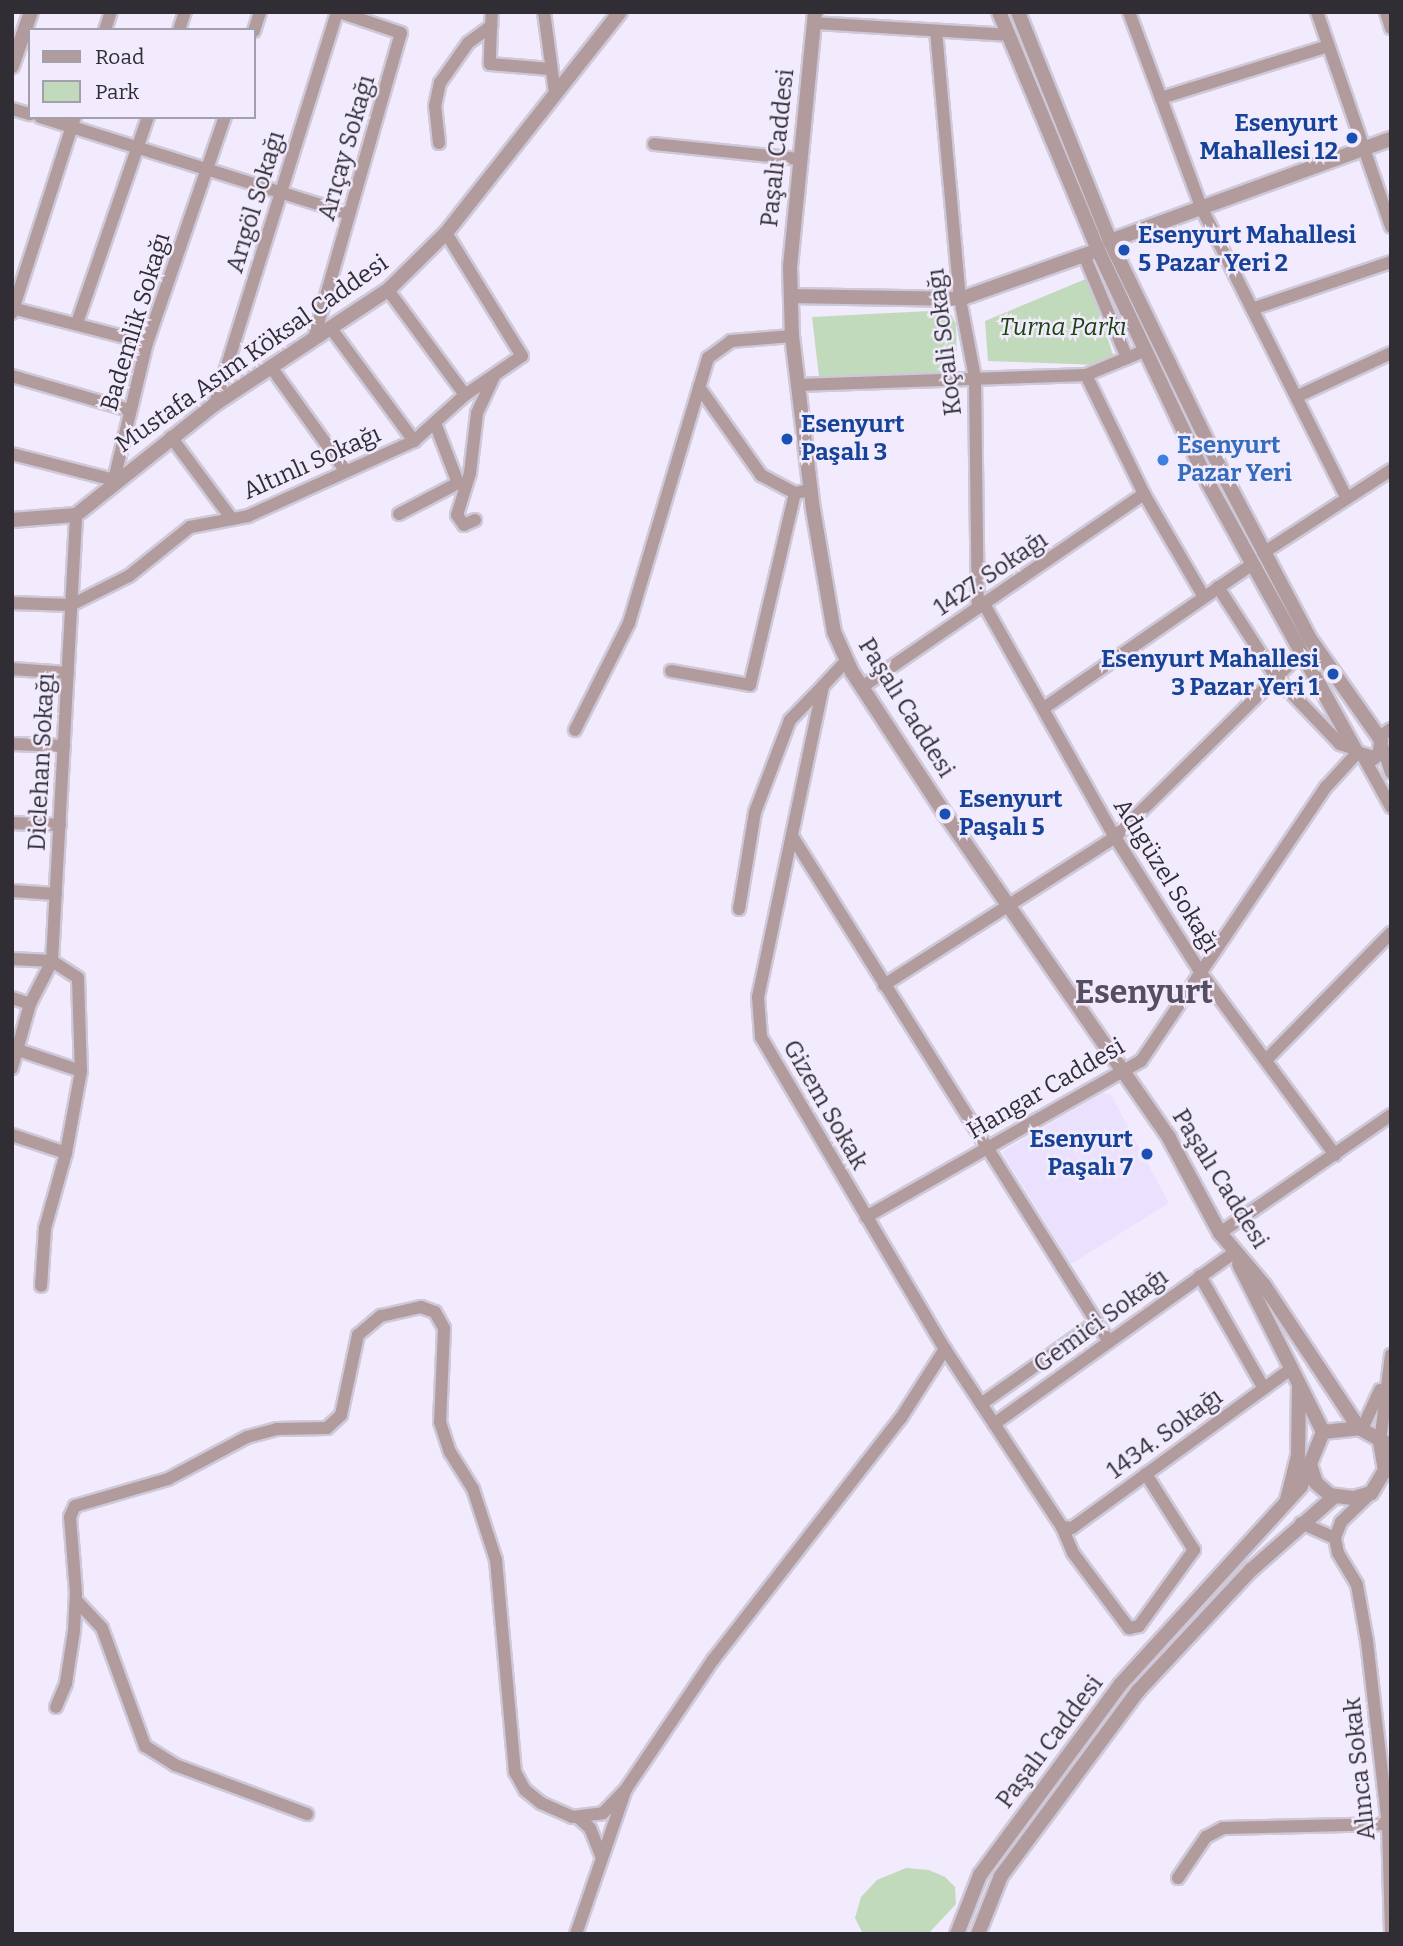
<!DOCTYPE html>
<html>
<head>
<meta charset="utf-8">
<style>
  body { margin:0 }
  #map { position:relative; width:1403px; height:1946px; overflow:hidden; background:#f1ebfd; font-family:Bitter,serif }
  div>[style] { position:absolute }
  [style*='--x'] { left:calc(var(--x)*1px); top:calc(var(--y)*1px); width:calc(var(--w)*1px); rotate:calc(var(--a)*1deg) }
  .built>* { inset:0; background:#eae1fe }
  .green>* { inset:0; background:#c1dabb }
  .roads { filter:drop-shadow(2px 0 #cec9d9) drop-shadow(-2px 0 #cec9d9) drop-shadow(0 2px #cec9d9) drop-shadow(0 -2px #cec9d9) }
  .minor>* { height:12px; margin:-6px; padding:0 6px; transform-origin:6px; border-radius:6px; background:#b29b9c }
  .tertiary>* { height:14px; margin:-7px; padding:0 7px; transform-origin:7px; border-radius:7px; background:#b29b9c }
  .dots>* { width:19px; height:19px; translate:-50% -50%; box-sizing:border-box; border:4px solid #f1ebfd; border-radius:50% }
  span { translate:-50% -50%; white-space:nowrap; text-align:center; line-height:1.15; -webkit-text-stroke:5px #f1ebfd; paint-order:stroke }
  .transit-label { font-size:24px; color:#164399; font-weight:700 }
  .right { translate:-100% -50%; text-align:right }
  .left { translate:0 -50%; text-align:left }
  .street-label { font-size:24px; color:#302d35 }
  .park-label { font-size:24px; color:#1b430e; font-style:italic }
  .shop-label { font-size:24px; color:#366cbe; font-weight:700 }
  .district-label { font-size:32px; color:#554f61; font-weight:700 }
  .frame { position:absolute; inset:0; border:14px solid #302d35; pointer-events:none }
  .legend { position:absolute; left:28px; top:28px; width:228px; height:91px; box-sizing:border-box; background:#f1ebfd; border:2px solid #a49fad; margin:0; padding:9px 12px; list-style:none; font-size:21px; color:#302d35 }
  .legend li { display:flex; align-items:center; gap:14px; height:35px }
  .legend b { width:35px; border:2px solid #a49fad }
</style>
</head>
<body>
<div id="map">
  <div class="built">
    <div style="clip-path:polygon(1102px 1093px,1111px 1095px,1169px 1203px,1071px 1264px,1002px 1152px)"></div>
  </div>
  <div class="green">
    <div style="clip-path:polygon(1088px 278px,1114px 358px,1100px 365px,988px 361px,985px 321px)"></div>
    <div style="clip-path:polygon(949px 310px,956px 324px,957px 360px,950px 381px,820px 385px,812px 317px)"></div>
    <div style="clip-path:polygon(906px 1868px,929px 1870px,945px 1877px,955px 1887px,956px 1904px,928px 1934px,863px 1934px,855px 1918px,861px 1897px,877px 1880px)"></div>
  </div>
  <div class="roads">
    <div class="minor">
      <div style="--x:544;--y:12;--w:82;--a:82.3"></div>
      <div style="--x:1129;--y:12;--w:208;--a:69.7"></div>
      <div style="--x:1201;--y:207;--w:324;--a:63.4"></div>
      <div style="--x:1317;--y:12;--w:227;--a:71"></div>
      <div style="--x:1386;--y:12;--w:17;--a:73"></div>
      <div style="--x:814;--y:23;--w:194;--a:3.5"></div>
      <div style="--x:491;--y:26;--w:38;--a:92"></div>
      <div style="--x:490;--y:64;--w:60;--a:4.8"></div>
      <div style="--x:105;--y:30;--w:19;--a:-72"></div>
      <div style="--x:179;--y:30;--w:19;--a:-72"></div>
      <div style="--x:254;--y:31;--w:20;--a:-72"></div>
      <div style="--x:936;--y:31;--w:269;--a:84.9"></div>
      <div style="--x:960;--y:299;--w:80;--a:79.2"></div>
      <div style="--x:975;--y:378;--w:230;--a:89.3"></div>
      <div style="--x:1161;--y:98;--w:175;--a:-17.3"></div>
      <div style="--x:12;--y:109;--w:19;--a:16"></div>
      <div style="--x:40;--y:117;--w:324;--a:17.4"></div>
      <div style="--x:439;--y:143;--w:37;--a:-96"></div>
      <div style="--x:435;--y:106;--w:24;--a:-78"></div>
      <div style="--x:440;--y:83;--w:49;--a:-55"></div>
      <div style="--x:468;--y:43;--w:29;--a:-36"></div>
      <div style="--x:491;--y:26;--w:14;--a:-86"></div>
      <div style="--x:654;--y:144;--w:147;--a:5.9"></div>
      <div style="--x:1084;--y:255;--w:112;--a:67.3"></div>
      <div style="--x:388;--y:290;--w:130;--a:53.7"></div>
      <div style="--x:12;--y:308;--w:139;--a:14.5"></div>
      <div style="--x:1252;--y:309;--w:147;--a:-18.7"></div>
      <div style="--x:12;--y:313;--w:206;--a:-72.2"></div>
      <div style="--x:77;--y:323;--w:218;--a:-71"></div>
      <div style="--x:330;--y:327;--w:142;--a:53.6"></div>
      <div style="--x:314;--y:338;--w:317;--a:-74.1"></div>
      <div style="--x:401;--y:33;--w:65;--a:-161.3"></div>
      <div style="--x:271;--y:367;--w:127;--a:54.3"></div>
      <div style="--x:1086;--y:375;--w:132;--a:64"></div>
      <div style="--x:1144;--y:494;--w:119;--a:59.8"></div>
      <div style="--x:12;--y:376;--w:122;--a:16.2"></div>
      <div style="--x:798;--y:385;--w:288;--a:-2"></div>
      <div style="--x:1086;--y:375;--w:63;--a:-22.5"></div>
      <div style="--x:699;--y:387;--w:108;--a:54.8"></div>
      <div style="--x:761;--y:475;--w:38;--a:28"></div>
      <div style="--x:1298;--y:396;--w:102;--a:-24.8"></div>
      <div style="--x:215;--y:404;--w:411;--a:-72.7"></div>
      <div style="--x:171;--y:437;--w:102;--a:53.4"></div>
      <div style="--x:12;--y:454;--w:105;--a:14.3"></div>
      <div style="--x:114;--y:480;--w:141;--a:-76.5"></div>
      <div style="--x:147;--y:343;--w:239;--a:-71"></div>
      <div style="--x:399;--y:514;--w:67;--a:-27.7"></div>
      <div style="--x:458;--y:483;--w:64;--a:-111"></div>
      <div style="--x:475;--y:520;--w:12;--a:156"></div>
      <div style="--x:464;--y:525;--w:12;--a:-125"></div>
      <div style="--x:457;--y:515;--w:44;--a:-72.8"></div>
      <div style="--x:470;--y:473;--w:60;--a:-83.3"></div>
      <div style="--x:477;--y:413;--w:40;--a:-65"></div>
      <div style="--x:1263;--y:553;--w:153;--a:-33"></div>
      <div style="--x:1218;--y:587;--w:107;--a:57.2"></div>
      <div style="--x:1276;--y:677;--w:93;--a:46.3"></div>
      <div style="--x:1340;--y:744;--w:16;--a:18"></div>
      <div style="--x:12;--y:603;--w:59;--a:1.9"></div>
      <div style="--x:71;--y:605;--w:65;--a:-26.6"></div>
      <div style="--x:129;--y:576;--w:78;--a:-38.8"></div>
      <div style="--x:190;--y:527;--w:59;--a:-10.7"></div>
      <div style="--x:248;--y:516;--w:182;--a:-24.3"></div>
      <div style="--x:414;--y:441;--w:69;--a:-42"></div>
      <div style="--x:465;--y:395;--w:69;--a:-34.4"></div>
      <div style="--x:522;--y:356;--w:145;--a:-121.7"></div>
      <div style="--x:984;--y:604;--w:267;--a:60.7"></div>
      <div style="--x:1115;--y:837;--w:161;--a:57.7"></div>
      <div style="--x:1201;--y:973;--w:226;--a:53.6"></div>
      <div style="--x:847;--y:660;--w:35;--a:133"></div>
      <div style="--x:823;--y:686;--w:318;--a:101.8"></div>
      <div style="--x:758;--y:997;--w:40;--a:85.7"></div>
      <div style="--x:761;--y:1037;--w:362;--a:59.5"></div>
      <div style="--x:945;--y:1349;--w:213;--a:56.7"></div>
      <div style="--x:1062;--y:1527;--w:28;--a:67"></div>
      <div style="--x:1073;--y:1553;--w:94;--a:53.3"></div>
      <div style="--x:1129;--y:1628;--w:10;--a:-11"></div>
      <div style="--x:1139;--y:1626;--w:94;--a:-54.1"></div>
      <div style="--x:1194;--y:1550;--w:90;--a:-122.3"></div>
      <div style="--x:12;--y:669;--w:56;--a:4.1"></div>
      <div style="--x:671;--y:671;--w:80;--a:10"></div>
      <div style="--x:750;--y:685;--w:197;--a:-76.8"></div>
      <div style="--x:795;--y:493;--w:15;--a:-11"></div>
      <div style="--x:862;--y:687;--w:342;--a:-34.4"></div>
      <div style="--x:1044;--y:708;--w:250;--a:-34.6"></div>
      <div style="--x:575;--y:730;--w:120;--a:-63.2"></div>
      <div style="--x:629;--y:623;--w:277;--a:-73.4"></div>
      <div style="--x:708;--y:358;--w:29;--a:-36"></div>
      <div style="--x:731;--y:341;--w:61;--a:-4.7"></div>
      <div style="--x:1379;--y:737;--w:14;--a:-34"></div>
      <div style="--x:12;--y:744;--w:52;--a:2.2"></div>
      <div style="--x:1382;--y:745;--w:29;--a:72"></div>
      <div style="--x:1364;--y:758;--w:56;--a:61.1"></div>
      <div style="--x:12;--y:823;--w:48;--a:2.4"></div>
      <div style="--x:792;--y:836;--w:597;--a:57.93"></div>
      <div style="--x:12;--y:891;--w:44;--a:3.9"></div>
      <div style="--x:739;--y:909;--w:98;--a:-80.6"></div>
      <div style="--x:755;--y:812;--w:98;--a:-69.2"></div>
      <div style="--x:790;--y:720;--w:47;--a:-45.9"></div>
      <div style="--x:12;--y:959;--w:40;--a:2.9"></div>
      <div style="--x:52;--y:961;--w:31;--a:33"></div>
      <div style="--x:78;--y:978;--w:93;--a:88.2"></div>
      <div style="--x:81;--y:1071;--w:83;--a:100.4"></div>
      <div style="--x:66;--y:1153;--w:78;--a:105.6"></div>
      <div style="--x:45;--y:1228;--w:58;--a:93.9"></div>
      <div style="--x:884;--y:985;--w:274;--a:-32.6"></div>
      <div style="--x:1115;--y:837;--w:259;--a:-44.7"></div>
      <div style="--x:12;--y:998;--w:19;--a:18"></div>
      <div style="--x:18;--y:1050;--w:66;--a:18.4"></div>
      <div style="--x:1267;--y:1059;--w:177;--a:-45.5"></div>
      <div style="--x:12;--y:1068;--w:66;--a:-74.3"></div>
      <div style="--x:30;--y:1004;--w:48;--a:-62.9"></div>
      <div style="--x:52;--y:961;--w:447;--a:-86.9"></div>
      <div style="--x:12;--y:1135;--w:57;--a:18.4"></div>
      <div style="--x:866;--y:1217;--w:316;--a:-29.6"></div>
      <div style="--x:1141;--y:1061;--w:331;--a:-56"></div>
      <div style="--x:1326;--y:787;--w:46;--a:-47.6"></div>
      <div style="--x:1220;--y:1233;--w:208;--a:-34.6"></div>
      <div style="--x:1200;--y:1276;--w:128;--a:60.4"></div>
      <div style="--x:981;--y:1404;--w:141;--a:-35.2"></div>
      <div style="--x:994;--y:1424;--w:295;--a:-35.5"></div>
      <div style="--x:1362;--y:1429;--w:43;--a:-65.2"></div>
      <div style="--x:1380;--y:1442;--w:88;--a:-82.8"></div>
      <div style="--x:1371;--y:1493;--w:42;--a:136"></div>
      <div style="--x:1341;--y:1522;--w:17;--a:111"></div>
      <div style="--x:1335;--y:1538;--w:15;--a:79"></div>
      <div style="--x:1338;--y:1553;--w:37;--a:59"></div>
      <div style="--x:1357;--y:1585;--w:57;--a:79.9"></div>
      <div style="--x:1367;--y:1641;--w:184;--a:83.5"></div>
      <div style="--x:1388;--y:1824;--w:110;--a:88.4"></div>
      <div style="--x:1301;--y:1523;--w:37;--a:24"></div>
      <div style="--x:1062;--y:1527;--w:10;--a:6"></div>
      <div style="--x:1072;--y:1528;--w:272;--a:-36"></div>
      <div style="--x:76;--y:1600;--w:38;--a:47"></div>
      <div style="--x:102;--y:1628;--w:126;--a:70"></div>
      <div style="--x:145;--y:1746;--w:36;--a:32"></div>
      <div style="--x:175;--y:1765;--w:141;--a:20.4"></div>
      <div style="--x:56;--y:1707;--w:26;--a:-67"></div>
      <div style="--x:66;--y:1683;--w:53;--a:-81.3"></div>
      <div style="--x:74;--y:1631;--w:38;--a:-87"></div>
      <div style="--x:76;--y:1593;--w:76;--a:-94.5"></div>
      <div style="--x:70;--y:1517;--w:12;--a:-66"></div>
      <div style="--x:75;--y:1506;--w:97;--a:-16.2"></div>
      <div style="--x:168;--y:1479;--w:89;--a:-28"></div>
      <div style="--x:247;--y:1437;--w:31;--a:-15"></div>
      <div style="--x:277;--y:1429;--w:50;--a:-1.1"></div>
      <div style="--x:327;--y:1428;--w:19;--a:-43"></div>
      <div style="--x:341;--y:1415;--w:82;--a:-78"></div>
      <div style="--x:358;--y:1335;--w:30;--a:-40"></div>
      <div style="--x:381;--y:1316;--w:41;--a:-12.7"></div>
      <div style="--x:421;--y:1307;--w:15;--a:20"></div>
      <div style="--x:435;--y:1312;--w:18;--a:61"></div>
      <div style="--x:444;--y:1328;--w:94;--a:92.4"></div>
      <div style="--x:440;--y:1422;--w:32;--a:72"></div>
      <div style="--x:450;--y:1452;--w:44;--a:58.1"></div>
      <div style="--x:473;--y:1489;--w:75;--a:72.1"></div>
      <div style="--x:496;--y:1560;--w:213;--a:84.9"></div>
      <div style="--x:515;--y:1772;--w:21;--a:61"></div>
      <div style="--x:525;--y:1790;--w:21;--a:39"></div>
      <div style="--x:541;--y:1803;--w:34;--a:24"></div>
      <div style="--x:572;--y:1817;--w:31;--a:-7"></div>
      <div style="--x:603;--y:1813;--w:33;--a:-46"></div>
      <div style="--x:578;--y:1817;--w:16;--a:43"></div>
      <div style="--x:590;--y:1828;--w:32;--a:68"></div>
      <div style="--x:1178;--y:1878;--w:50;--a:-55.7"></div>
      <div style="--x:1206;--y:1837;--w:19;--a:-28"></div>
      <div style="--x:1223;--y:1828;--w:165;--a:-1.4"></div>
      <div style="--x:576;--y:1934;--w:153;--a:-71"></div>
      <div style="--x:626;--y:1789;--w:156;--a:-56"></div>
      <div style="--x:713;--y:1660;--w:306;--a:-52.2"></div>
      <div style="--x:901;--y:1418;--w:82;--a:-57.5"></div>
    </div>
    <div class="tertiary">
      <div style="--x:815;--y:12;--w:255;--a:95.6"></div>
      <div style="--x:790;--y:266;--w:70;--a:88.4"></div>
      <div style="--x:792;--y:336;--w:174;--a:83.1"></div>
      <div style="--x:813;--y:509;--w:125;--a:80.3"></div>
      <div style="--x:834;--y:632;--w:44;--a:65.8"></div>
      <div style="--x:852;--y:672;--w:170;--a:56.8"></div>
      <div style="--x:945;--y:814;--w:394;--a:55.3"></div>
      <div style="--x:1169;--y:1138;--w:108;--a:61.8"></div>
      <div style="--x:1220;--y:1233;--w:68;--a:49.8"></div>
      <div style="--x:1264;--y:1285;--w:172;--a:56.4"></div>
      <div style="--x:999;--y:12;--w:258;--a:67.4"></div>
      <div style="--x:1098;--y:250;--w:258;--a:64.7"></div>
      <div style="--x:1208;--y:483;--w:308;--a:61.1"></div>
      <div style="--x:1357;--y:753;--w:17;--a:17"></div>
      <div style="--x:1373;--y:758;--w:9;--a:-36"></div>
      <div style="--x:1380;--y:753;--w:13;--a:-86"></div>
      <div style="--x:1381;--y:740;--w:123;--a:-125.1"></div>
      <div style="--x:1310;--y:639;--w:187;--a:-117.8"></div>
      <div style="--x:1223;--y:474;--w:259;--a:-115.9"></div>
      <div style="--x:1110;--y:241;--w:247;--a:-111.9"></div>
      <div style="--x:12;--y:66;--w:57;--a:-70.6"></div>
      <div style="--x:1110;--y:241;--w:299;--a:-20"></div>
      <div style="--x:791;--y:296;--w:169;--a:1"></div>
      <div style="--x:960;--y:299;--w:146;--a:-19.5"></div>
      <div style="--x:12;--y:520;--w:64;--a:-4.5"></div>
      <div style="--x:76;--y:515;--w:178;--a:-38.6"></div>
      <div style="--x:215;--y:404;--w:207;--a:-33.4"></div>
      <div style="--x:388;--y:290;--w:81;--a:-44.5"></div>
      <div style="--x:446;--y:233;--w:281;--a:-51.8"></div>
      <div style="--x:1239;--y:1264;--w:188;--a:63.4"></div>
      <div style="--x:1380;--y:1442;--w:28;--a:80"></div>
      <div style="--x:1385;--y:1470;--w:27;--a:121"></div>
      <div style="--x:1371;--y:1493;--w:19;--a:164"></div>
      <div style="--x:1353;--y:1498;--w:23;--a:-173"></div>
      <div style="--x:1330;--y:1495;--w:18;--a:-139"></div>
      <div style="--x:1316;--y:1483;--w:20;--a:-108"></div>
      <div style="--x:1310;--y:1464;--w:35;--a:-68"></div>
      <div style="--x:1323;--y:1432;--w:36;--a:-6"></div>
      <div style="--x:1359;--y:1428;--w:37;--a:29"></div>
      <div style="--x:1287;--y:1500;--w:45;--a:-76"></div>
      <div style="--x:1298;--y:1456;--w:71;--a:-89.2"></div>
      <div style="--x:957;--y:1934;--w:63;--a:-68.7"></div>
      <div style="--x:980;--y:1875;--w:236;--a:-53.6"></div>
      <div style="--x:1120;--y:1685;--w:269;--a:-47.7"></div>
      <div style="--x:1301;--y:1486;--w:24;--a:-68"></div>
      <div style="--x:978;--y:1934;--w:62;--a:-68.4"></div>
      <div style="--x:1001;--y:1876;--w:230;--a:-53.5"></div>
      <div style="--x:1138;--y:1691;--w:166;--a:-47"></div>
      <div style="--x:1251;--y:1570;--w:112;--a:-41.4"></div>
    </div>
  </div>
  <div class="dots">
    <div style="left:1352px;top:138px;background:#1a4fb4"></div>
    <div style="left:1124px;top:250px;background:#1a4fb4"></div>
    <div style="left:787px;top:439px;background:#1a4fb4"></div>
    <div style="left:1163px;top:460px;background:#3f7fe0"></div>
    <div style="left:1333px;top:674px;background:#1a4fb4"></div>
    <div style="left:945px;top:814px;background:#1a4fb4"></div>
    <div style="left:1147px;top:1154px;background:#1a4fb4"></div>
  </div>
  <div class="transit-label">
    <span class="right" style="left:1338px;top:138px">Esenyurt<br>Mahallesi 12</span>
    <span class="left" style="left:1138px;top:250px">Esenyurt Mahallesi<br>5 Pazar Yeri 2</span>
    <span class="left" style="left:801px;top:439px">Esenyurt<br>Paşalı 3</span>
    <span class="right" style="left:1319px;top:674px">Esenyurt Mahallesi<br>3 Pazar Yeri 1</span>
    <span class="left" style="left:959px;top:814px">Esenyurt<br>Paşalı 5</span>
    <span class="right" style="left:1133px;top:1154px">Esenyurt<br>Paşalı 7</span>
  </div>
  <div class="street-label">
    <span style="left:347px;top:148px;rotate:-74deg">Arıçay Sokağı</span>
    <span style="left:778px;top:148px;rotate:-84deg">Paşalı Caddesi</span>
    <span style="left:256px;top:202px;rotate:-73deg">Arıgöl Sokağı</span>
    <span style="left:136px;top:322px;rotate:-73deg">Bademlik Sokağı</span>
    <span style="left:945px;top:342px;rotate:-97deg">Koçali Sokağı</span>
    <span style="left:252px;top:354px;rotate:-35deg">Mustafa Asım Köksal Caddesi</span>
    <span style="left:312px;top:463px;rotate:-24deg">Altınlı Sokağı</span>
    <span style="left:991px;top:574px;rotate:-34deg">1427. Sokağı</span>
    <span style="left:906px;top:708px;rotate:58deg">Paşalı Caddesi</span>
    <span style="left:42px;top:762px;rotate:-87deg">Diclehan Sokağı</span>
    <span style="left:1166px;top:876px;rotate:58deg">Adıgüzel Sokağı</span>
    <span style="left:1046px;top:1089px;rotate:-30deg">Hangar Caddesi</span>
    <span style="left:825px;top:1105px;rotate:60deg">Gizem Sokak</span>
    <span style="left:1220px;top:1179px;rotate:58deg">Paşalı Caddesi</span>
    <span style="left:1101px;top:1321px;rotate:-36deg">Gemici Sokağı</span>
    <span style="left:1165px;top:1434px;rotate:-36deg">1434. Sokağı</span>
    <span style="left:1050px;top:1742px;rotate:-53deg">Paşalı Caddesi</span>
    <span style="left:1360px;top:1769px;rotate:-96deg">Alınca Sokak</span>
  </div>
  <div class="park-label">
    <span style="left:1063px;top:328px">Turna Parkı</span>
  </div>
  <div class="shop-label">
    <span class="left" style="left:1177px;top:460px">Esenyurt<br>Pazar Yeri</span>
  </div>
  <div class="district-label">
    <span style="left:1144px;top:992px">Esenyurt</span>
  </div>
  <div class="frame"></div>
  <ul class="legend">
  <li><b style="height:9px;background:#b29b9c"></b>Road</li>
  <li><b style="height:19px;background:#c1dabb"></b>Park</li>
  </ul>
</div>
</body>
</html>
